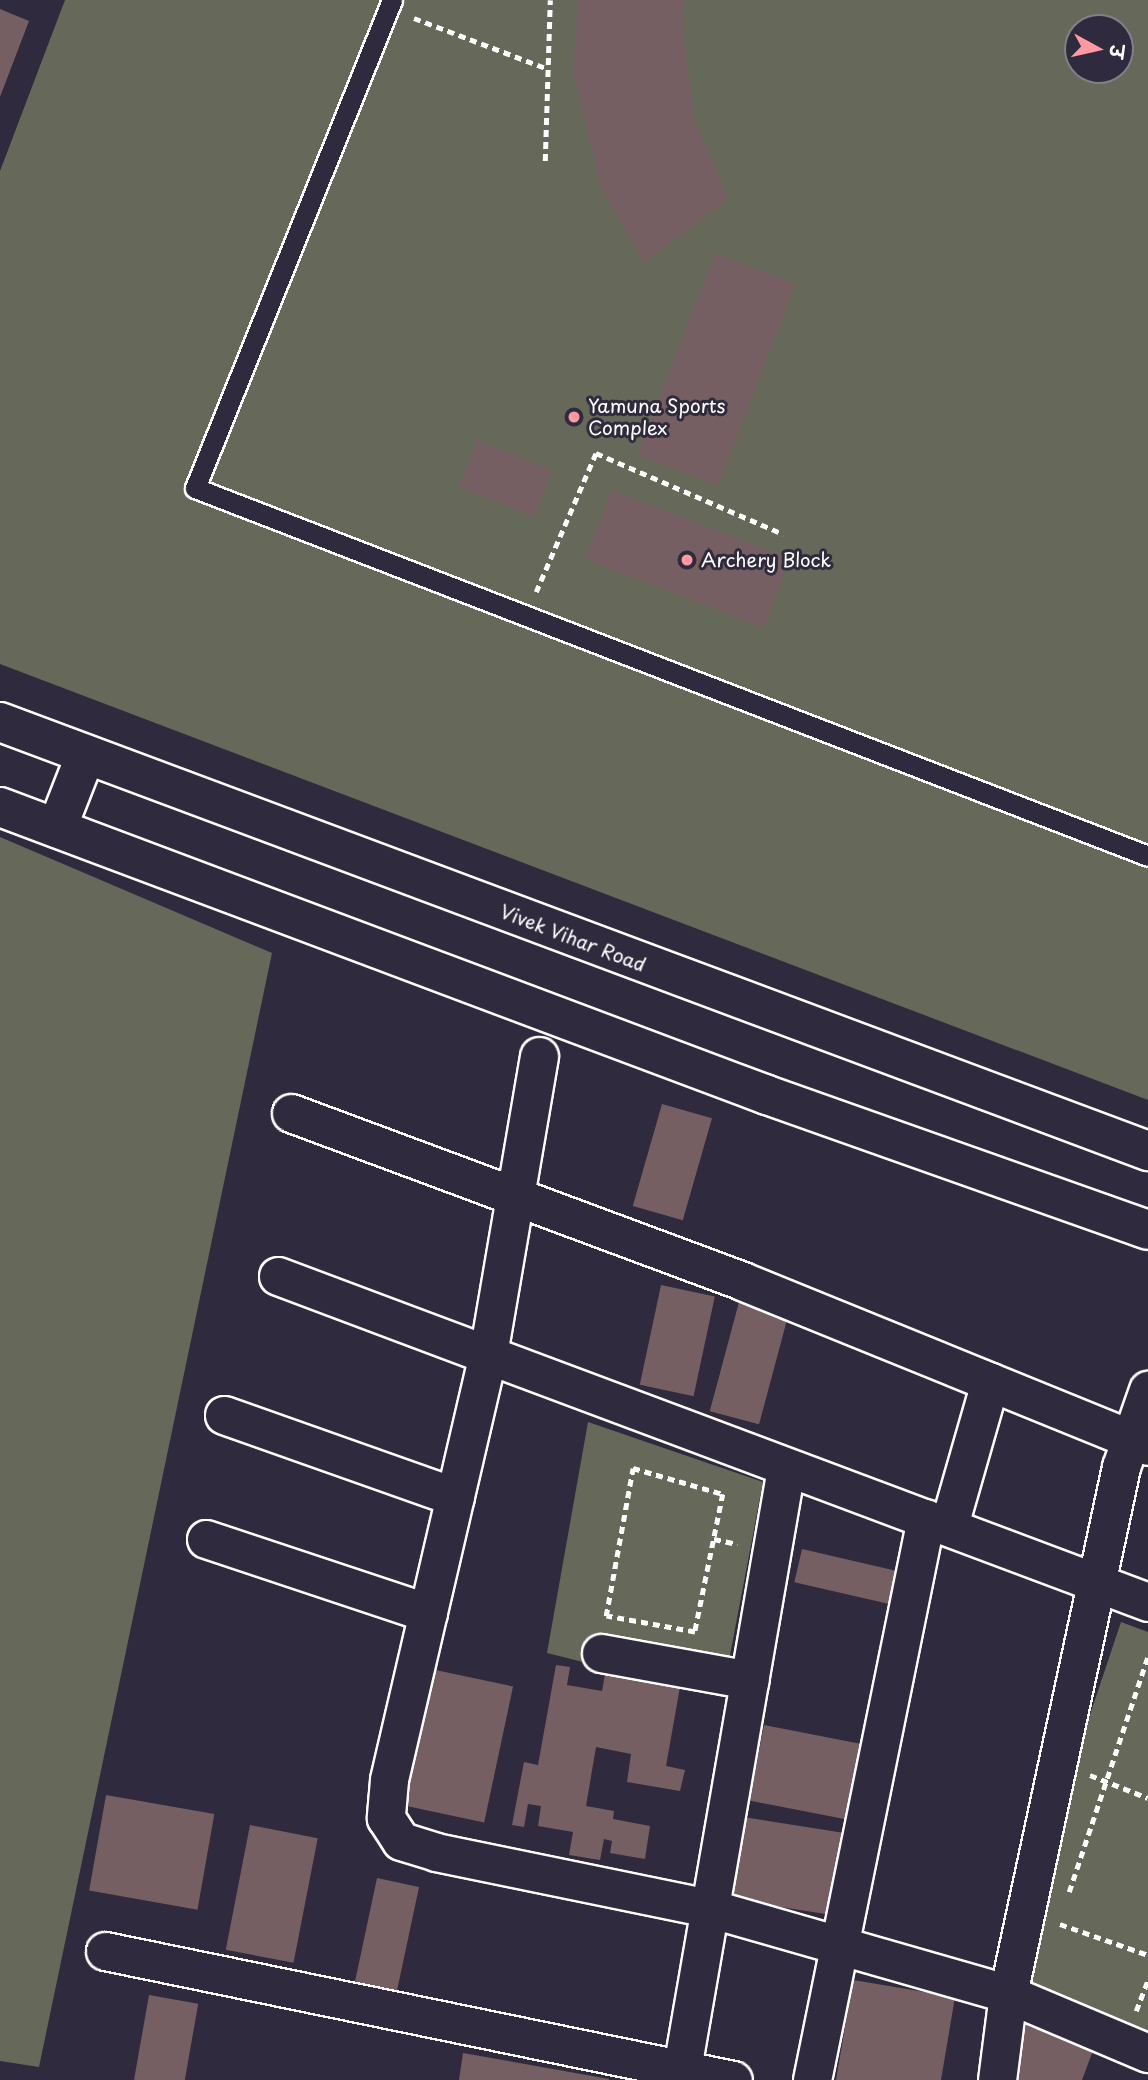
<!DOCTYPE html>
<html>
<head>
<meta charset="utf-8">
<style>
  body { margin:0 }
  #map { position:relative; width:1148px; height:2080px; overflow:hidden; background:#2f2a3d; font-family:"Playpen Sans","Playpen Sans Deva",sans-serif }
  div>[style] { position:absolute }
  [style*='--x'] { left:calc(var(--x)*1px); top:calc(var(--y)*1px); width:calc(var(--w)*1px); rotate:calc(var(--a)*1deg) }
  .green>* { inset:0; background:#66685a }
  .building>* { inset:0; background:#755f62; transform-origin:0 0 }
  .path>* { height:4.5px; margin-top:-2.25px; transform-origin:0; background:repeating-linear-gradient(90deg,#fff 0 7px,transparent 0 12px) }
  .roads { filter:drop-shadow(2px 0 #fff) drop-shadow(-2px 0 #fff) drop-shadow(0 2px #fff) drop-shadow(0 -2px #fff) }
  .lane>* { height:19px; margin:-9.5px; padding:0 9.5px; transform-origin:9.5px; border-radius:9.5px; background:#2f2a3d }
  .street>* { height:37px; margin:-18.5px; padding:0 18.5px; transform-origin:18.5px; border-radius:18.5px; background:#2f2a3d }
  .secondary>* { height:38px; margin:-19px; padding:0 19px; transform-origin:19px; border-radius:19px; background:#2f2a3d }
  .dots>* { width:19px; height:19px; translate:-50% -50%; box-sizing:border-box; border:4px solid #2f2a3d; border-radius:50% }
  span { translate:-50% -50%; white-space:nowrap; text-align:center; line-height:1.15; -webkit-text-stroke:6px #2f2a3d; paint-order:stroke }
  .poi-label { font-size:19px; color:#fff }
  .left { translate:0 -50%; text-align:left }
  .street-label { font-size:19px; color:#fff }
  .north { position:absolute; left:1064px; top:14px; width:70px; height:70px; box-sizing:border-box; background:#2f2a3d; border:2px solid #827f8b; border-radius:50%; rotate:98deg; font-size:19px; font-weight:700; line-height:28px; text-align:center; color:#fff }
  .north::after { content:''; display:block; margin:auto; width:24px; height:32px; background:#ff9aa2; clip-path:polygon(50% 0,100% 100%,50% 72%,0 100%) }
</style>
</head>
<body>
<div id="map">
  <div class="green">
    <div style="clip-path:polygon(evenodd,65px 0,1148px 0,1148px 1100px,0 664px,0 171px,65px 0,1078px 28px,1120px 28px,1120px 70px,1078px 70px,1078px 28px)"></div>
    <div style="clip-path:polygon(0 837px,272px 953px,39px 2067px,0 2061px)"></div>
    <div style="clip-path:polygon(588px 1422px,763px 1482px,722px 1697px,547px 1653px)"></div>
    <div style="clip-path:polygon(1121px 1622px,1148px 1632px,1148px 2036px,1005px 1969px)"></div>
  </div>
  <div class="building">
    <div style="clip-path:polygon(578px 0,684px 0,681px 19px,695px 122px,728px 199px,644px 262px,601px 187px,573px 72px)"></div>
    <div style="clip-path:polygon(0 9px,29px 21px,0 97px)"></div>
    <div style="left:715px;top:253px;width:86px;height:216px;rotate:21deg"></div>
    <div style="left:477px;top:440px;width:81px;height:50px;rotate:22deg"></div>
    <div style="left:612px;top:490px;width:191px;height:74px;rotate:21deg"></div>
    <div style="left:662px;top:1104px;width:52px;height:106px;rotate:16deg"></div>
    <div style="left:661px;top:1285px;width:55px;height:102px;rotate:12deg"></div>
    <div style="left:739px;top:1302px;width:51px;height:113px;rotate:15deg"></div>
    <div style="left:802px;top:1549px;width:103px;height:34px;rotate:13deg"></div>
    <div style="clip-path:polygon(556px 1665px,570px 1667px,567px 1685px,602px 1691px,605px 1674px,680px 1687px,666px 1766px,685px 1770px,680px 1791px,627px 1782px,631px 1754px,596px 1747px,586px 1806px,614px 1811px,613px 1819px,650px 1826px,645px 1859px,610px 1853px,612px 1841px,604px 1839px,600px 1860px,569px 1855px,573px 1832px,538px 1826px,541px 1806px,528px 1804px,524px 1827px,512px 1825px,524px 1762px,538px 1765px)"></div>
    <div style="left:426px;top:1668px;width:89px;height:139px;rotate:12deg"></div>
    <div style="left:764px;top:1725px;width:102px;height:77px;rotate:11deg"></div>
    <div style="left:106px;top:1795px;width:110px;height:97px;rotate:10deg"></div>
    <div style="left:737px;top:1816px;width:112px;height:83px;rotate:9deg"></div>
    <div style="left:250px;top:1825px;width:69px;height:127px;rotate:11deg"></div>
    <div style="left:377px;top:1878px;width:43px;height:108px;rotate:12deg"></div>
    <div style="clip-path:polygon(853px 1980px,955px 1997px,941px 2080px,836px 2080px)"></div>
    <div style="left:149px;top:1995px;width:50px;height:86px;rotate:10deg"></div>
    <div style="clip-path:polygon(1027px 2022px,1095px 2045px,1082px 2080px,1007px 2080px)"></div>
    <div style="clip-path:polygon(463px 2053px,609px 2079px,609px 2080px,459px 2080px)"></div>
  </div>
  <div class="path">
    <div style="--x:414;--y:18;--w:143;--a:20.8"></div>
    <div style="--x:545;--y:161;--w:161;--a:-88.2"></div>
    <div style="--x:536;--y:592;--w:151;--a:-66.7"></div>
    <div style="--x:596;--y:453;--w:204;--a:23.4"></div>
    <div style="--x:633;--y:1468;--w:94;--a:16.1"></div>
    <div style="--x:723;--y:1494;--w:141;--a:101.5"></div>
    <div style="--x:695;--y:1632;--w:90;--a:-169.8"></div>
    <div style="--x:606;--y:1616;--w:150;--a:-79.7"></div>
    <div style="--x:714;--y:1539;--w:24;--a:12"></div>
    <div style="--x:1090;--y:1775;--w:62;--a:21.6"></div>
    <div style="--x:1069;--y:1892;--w:249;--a:-71.5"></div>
    <div style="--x:1060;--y:1924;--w:93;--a:19.4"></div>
    <div style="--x:1136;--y:2011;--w:34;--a:-69"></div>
  </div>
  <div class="roads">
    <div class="lane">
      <div style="--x:392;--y:0;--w:526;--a:111.98"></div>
      <div style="--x:195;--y:488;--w:1022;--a:21.11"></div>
    </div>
    <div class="street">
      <div style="--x:539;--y:1056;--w:302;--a:99.7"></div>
      <div style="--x:488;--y:1354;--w:437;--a:103.1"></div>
      <div style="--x:389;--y:1780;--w:38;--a:95"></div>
      <div style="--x:386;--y:1818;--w:27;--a:57"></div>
      <div style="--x:401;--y:1841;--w:37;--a:17"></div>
      <div style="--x:436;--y:1852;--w:279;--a:11.6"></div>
      <div style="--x:709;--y:1908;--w:311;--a:16"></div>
      <div style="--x:1008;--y:1994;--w:152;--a:22.9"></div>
      <div style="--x:291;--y:1113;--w:481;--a:20.4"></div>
      <div style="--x:742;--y:1281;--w:438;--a:22.1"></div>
      <div style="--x:278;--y:1276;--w:929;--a:20.54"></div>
      <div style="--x:224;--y:1415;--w:245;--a:19.5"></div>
      <div style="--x:949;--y:1525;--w:149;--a:-74"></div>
      <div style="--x:206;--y:1539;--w:234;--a:18.4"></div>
      <div style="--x:601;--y:1653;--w:151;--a:10.3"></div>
      <div style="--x:105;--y:1951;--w:641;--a:11.61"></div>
      <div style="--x:680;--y:2080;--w:621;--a:-80.17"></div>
      <div style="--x:812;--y:2080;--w:573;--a:-78.53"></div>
      <div style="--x:997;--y:2080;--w:87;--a:-82.7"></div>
      <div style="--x:1008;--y:1994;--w:539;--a:-77.9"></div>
      <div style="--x:1121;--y:1467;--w:82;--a:-70.7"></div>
    </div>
    <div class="secondary">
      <div style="--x:0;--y:722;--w:1226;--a:20.49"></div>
      <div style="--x:0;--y:807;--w:819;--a:20.58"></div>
      <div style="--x:767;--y:1095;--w:404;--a:19.5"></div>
      <div style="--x:57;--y:828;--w:79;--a:-68.6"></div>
    </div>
  </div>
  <div class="dots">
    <div style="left:574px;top:417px;background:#ff9aa2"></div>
    <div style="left:687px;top:560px;background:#ff9aa2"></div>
  </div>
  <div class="poi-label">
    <span class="left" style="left:588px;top:417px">Yamuna Sports<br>Complex</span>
    <span class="left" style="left:701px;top:560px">Archery Block</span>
  </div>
  <div class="street-label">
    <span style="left:573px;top:938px;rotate:21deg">Vivek Vihar Road</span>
  </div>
  <div class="north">उ</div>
</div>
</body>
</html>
